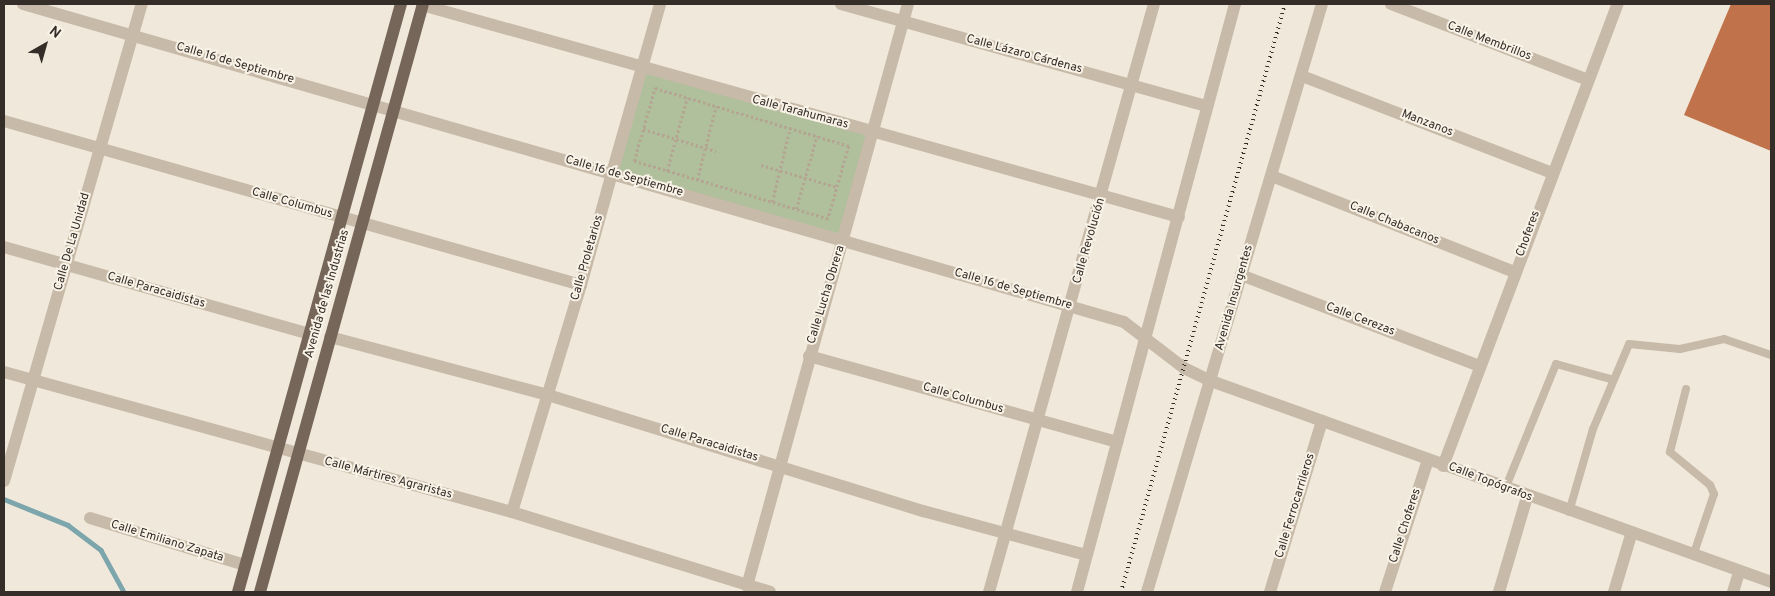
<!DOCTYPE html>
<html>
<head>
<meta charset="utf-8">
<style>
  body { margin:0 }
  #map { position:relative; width:1775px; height:596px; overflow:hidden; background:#f0e9db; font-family:Overpass,sans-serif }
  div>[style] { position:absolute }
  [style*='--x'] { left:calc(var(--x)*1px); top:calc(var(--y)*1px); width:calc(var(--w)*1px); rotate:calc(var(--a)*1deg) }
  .green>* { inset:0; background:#b0bf9c; transform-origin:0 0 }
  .stream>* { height:4.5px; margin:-2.25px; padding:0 2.25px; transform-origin:2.25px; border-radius:2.25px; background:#7ca5ac }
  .building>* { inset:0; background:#c0724a }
  .path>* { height:2.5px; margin-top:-1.25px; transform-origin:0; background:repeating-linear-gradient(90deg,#b4a492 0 2.5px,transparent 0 5px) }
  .service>* { height:8px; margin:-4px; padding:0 4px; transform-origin:4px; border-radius:4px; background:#c8baa8 }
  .minor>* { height:12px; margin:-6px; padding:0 6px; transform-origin:6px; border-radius:6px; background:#c8baa8 }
  .tertiary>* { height:12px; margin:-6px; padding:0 6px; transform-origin:6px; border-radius:6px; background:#c8baa8 }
  .primary>* { height:12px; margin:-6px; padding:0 6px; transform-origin:6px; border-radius:6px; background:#766659 }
  .rail>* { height:4px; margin-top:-2px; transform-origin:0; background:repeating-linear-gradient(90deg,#352d28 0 1px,transparent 0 5px) }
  span { translate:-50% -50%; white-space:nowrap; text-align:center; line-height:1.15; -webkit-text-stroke:4px #f8f2e7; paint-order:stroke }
  .street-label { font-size:12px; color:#352d28 }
  .frame { position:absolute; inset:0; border:5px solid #352d28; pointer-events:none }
  .north { position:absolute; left:20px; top:20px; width:50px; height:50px; -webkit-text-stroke:4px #f8f2e7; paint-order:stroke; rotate:38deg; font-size:14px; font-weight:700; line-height:20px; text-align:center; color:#352d28 }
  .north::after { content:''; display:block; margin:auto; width:18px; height:22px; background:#352d28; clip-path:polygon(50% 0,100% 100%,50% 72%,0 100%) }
</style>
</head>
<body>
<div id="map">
  <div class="green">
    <div style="left:642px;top:69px;width:237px;height:108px;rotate:15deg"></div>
  </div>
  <div class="stream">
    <div style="--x:4;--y:499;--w:69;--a:22.1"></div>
    <div style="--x:68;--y:525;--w:41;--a:37.1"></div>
    <div style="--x:101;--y:550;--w:48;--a:61.3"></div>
  </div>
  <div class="building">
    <div style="clip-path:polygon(1731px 4px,1771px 4px,1771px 151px,1684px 115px)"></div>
  </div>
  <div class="path">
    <div style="--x:655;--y:88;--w:202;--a:16.6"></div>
    <div style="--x:849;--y:146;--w:76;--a:106"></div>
    <div style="--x:828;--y:219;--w:202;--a:-163.4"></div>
    <div style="--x:634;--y:161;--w:76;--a:-74"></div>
    <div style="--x:643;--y:129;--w:76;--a:16.8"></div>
    <div style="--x:761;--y:165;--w:79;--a:16.1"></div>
    <div style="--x:667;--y:171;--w:76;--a:-74.7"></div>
    <div style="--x:697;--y:180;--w:76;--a:-75.6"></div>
    <div style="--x:772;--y:202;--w:76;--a:-76.3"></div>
    <div style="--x:796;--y:209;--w:76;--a:-74"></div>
  </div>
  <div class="service">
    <div style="--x:1686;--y:389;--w:65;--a:104.3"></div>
    <div style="--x:1670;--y:452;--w:52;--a:39.5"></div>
    <div style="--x:1710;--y:485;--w:10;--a:66"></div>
    <div style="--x:1714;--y:494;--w:65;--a:108.7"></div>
    <div style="--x:1505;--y:489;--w:135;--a:-67.8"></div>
    <div style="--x:1556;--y:364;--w:57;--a:15.3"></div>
    <div style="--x:1569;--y:512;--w:86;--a:-73.9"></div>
    <div style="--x:1593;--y:429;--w:92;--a:-67"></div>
    <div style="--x:1629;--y:344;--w:51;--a:5.6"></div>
    <div style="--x:1680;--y:349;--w:45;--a:-12.8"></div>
    <div style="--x:1724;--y:339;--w:50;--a:18.8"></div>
  </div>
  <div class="minor">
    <div style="--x:841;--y:4;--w:380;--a:15.6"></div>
    <div style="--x:1391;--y:4;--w:211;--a:21.1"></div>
    <div style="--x:422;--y:5;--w:786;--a:15.65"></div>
    <div style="--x:1302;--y:76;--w:268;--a:21.2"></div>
    <div style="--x:612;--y:173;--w:176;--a:-74.1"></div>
    <div style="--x:1272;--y:176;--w:261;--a:21.6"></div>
    <div style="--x:4;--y:247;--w:317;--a:15.9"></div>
    <div style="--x:1241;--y:275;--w:255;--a:20.9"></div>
    <div style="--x:330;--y:337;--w:226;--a:14.9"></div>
    <div style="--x:548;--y:395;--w:393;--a:17.2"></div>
    <div style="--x:923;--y:511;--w:169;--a:15.1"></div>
    <div style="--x:809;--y:356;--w:320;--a:15.6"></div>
    <div style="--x:4;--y:372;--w:527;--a:15.41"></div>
    <div style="--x:512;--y:512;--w:270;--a:17.2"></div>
    <div style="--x:1443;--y:466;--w:494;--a:-69.3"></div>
    <div style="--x:4;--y:481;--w:497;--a:-73.9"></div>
    <div style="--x:512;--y:512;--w:237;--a:-73.1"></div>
    <div style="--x:90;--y:518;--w:162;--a:16.9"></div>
    <div style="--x:747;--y:586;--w:604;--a:-74.54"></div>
    <div style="--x:989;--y:592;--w:611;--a:-74.33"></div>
    <div style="--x:1077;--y:592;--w:609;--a:-74.96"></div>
    <div style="--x:1147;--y:592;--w:613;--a:-73.43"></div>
    <div style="--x:1270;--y:592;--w:179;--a:-73.1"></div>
    <div style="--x:1385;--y:592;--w:139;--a:-72"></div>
    <div style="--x:1499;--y:592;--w:99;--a:-73.6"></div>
    <div style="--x:1614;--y:592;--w:59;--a:-73.4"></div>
    <div style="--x:1733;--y:592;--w:21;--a:-73"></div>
  </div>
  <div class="tertiary">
    <div style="--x:23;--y:4;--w:1146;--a:16.11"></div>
    <div style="--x:1124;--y:322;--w:76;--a:37.5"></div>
    <div style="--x:1184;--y:368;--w:30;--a:26"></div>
    <div style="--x:1211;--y:381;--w:595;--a:19.74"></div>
    <div style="--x:4;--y:121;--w:600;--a:15.87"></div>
    <div style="--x:581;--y:285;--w:116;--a:-74.5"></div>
  </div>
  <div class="primary">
    <div style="--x:238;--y:592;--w:610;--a:-74.51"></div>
    <div style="--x:260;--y:592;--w:610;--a:-74.51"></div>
  </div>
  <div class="rail">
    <div style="--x:1121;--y:592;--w:610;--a:-74.42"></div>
  </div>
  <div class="street-label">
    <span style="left:1489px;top:42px;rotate:21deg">Calle Membrillos</span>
    <span style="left:1024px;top:55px;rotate:15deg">Calle Lázaro Cárdenas</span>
    <span style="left:235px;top:64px;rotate:16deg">Calle 16 de Septiembre</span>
    <span style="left:800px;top:113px;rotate:15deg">Calle Tarahumaras</span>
    <span style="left:1427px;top:124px;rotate:21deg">Manzanos</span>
    <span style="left:624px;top:177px;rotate:16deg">Calle 16 de Septiembre</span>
    <span style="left:292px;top:204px;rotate:16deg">Calle Columbus</span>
    <span style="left:1394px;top:224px;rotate:22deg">Calle Chabacanos</span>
    <span style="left:1529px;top:234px;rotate:-70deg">Choferes</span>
    <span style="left:1090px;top:241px;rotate:-74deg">Calle Revolución</span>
    <span style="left:73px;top:242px;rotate:-74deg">Calle De La Unidad</span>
    <span style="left:588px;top:258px;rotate:-74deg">Calle Proletarios</span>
    <span style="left:1013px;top:290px;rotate:16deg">Calle 16 de Septiembre</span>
    <span style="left:156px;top:291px;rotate:16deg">Calle Paracaidistas</span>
    <span style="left:328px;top:294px;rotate:-74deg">Avenida de las Industrias</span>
    <span style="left:827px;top:295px;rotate:-73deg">Calle Lucha Obrera</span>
    <span style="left:1235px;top:298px;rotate:-74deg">Avenida Insurgentes</span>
    <span style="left:1360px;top:320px;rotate:21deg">Calle Cerezas</span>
    <span style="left:963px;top:399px;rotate:16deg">Calle Columbus</span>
    <span style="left:709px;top:444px;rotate:17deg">Calle Paracaidistas</span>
    <span style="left:388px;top:479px;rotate:15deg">Calle Mártires Agraristas</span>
    <span style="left:1490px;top:483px;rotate:21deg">Calle Topógrafos</span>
    <span style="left:1296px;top:506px;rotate:-73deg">Calle Ferrocarrileros</span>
    <span style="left:1406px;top:526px;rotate:-72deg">Calle Choferes</span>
    <span style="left:167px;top:542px;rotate:17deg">Calle Emiliano Zapata</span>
  </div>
  <div class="frame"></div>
  <div class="north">N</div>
</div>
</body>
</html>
